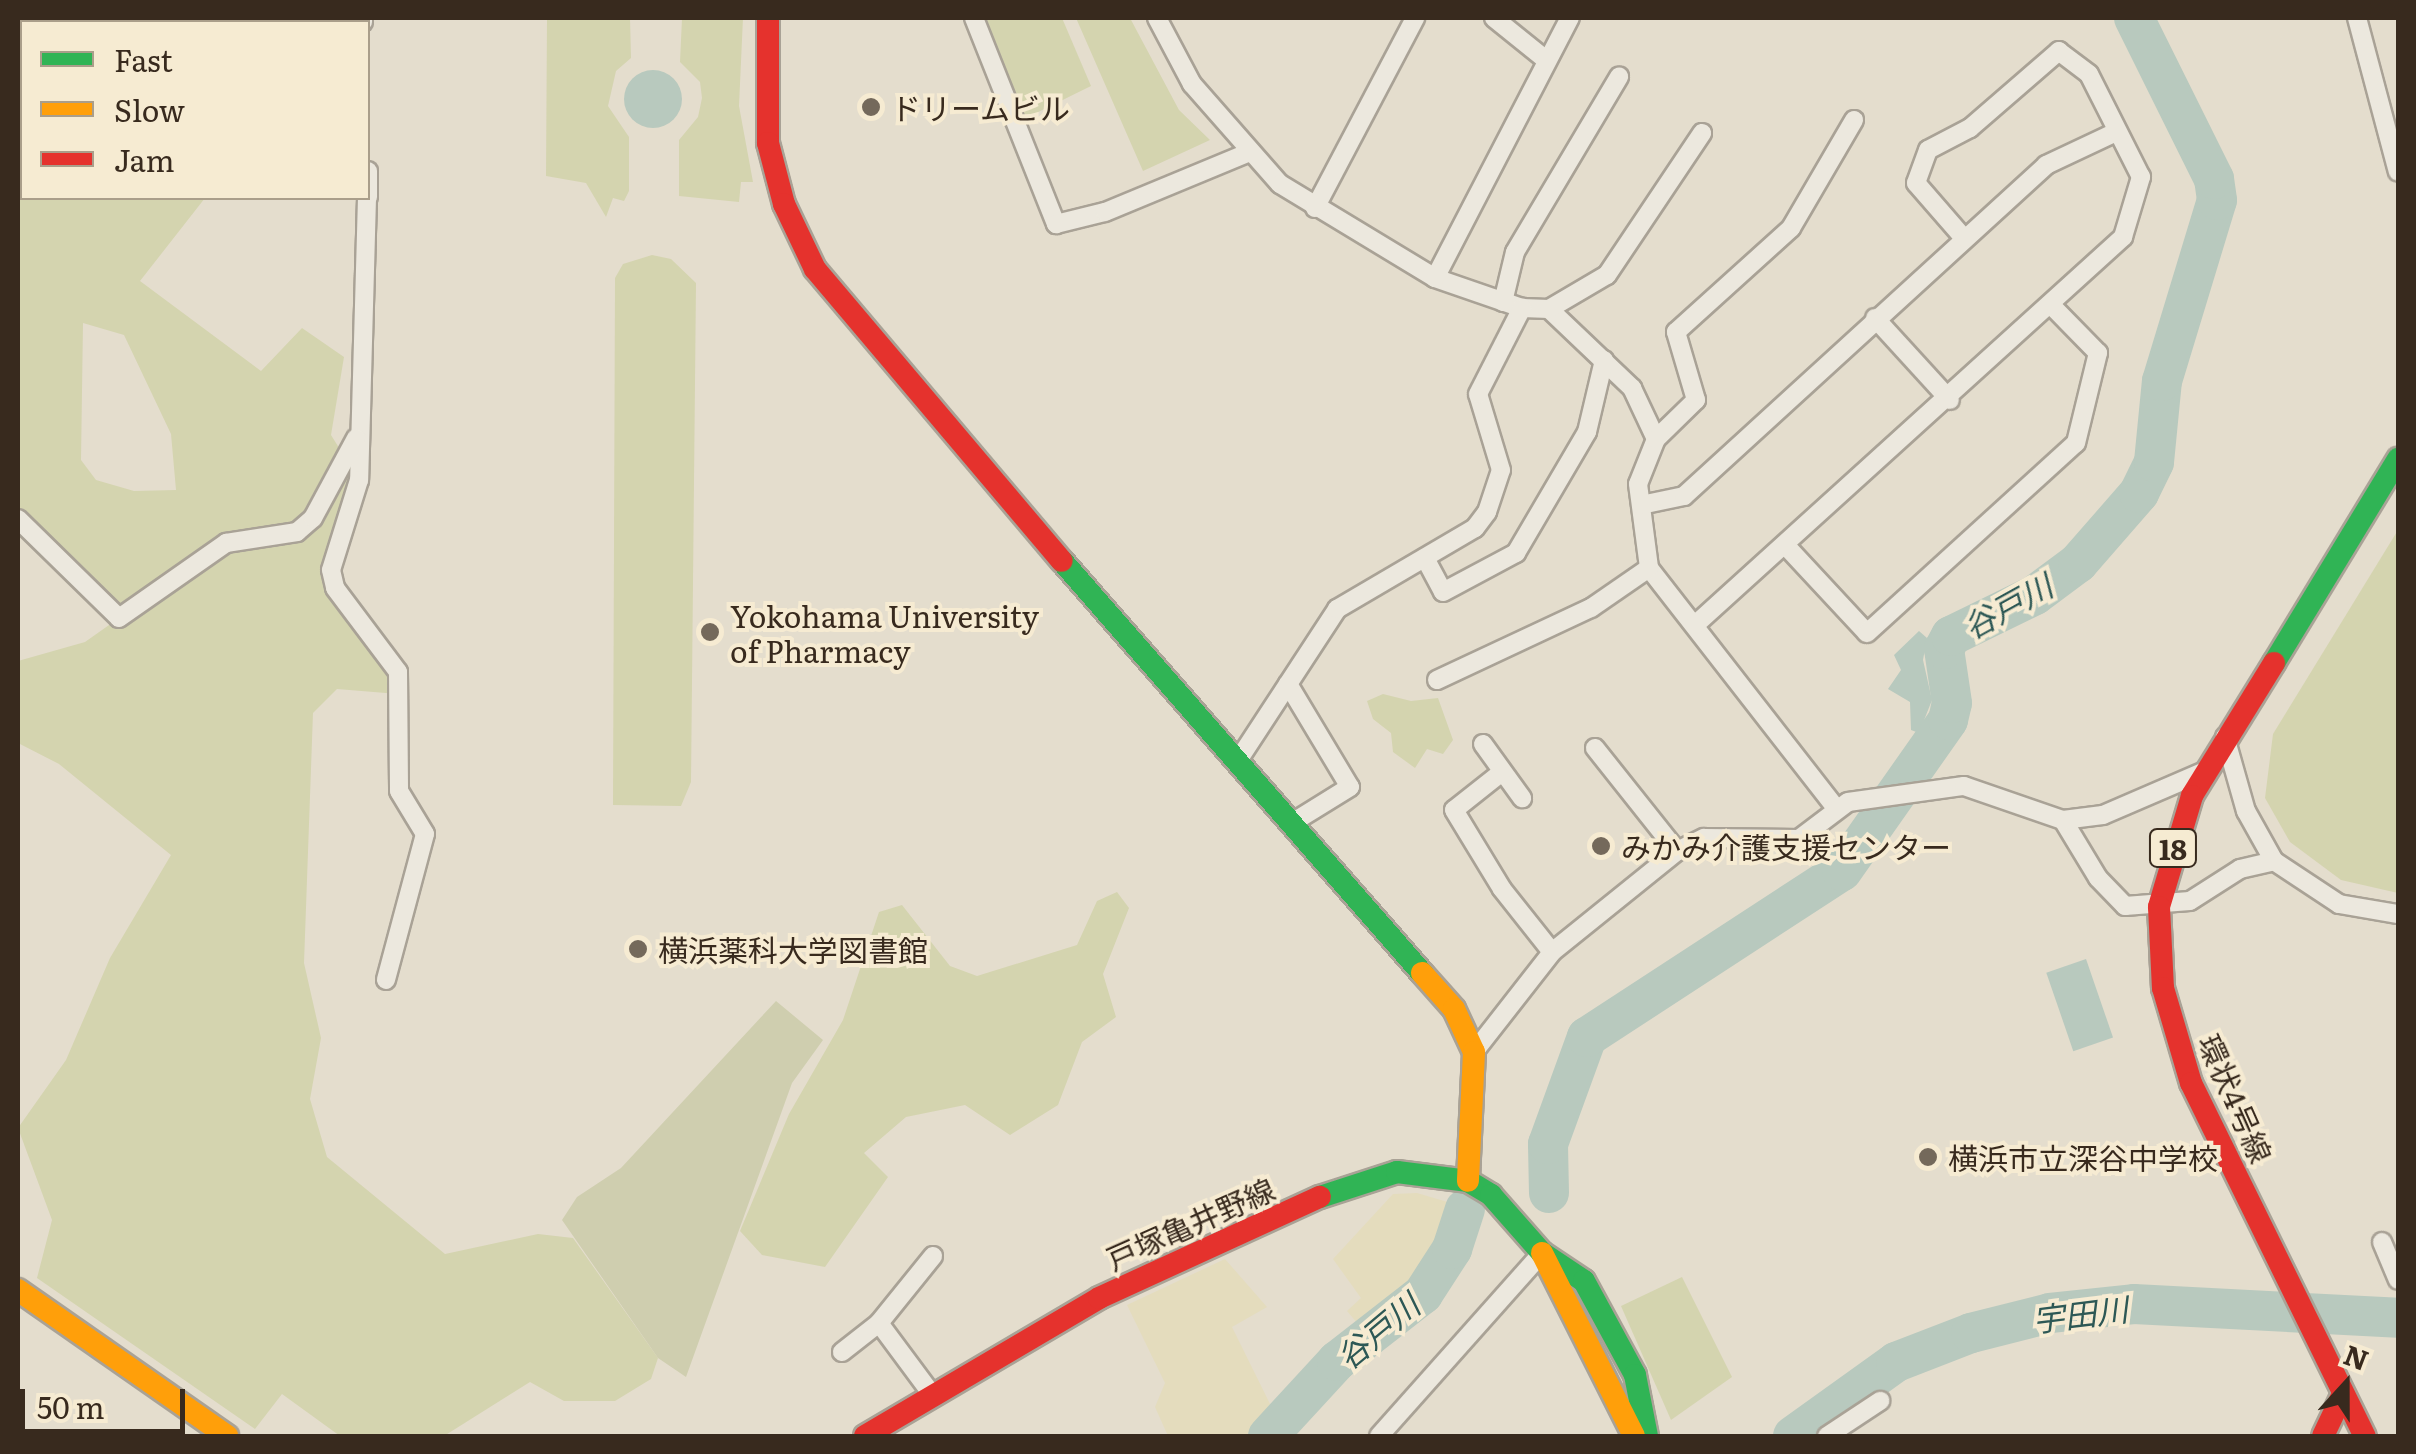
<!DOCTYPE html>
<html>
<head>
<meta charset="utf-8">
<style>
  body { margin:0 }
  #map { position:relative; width:2416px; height:1454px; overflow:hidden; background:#e4ddcd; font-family:Literata,"Noto Sans JP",serif }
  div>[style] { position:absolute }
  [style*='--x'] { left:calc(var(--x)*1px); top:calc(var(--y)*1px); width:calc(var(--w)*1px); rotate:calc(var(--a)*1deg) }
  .farmland>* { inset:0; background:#e4dcbd }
  .green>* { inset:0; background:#d4d4af }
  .cemetery>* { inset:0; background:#cfceaf }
  .water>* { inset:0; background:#b8c9be; transform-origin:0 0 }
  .round { border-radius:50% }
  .stream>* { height:6px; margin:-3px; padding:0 3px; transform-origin:3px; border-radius:3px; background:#b8c9be }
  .river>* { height:40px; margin:-20px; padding:0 20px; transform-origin:20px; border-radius:20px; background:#b8c9be }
  .roads { filter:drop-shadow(2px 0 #a9a296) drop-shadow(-2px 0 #a9a296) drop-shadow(0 2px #a9a296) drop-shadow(0 -2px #a9a296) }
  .street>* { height:18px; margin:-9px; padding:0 9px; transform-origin:9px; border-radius:9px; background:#ece8de }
  .fast>* { height:22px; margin:-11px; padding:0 11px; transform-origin:11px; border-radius:11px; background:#30b455 }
  .slow>* { height:22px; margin:-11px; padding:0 11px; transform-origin:11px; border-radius:11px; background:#ff9f0a }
  .jam>* { height:22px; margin:-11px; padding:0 11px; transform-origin:11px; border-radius:11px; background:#e5322d }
  .dots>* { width:28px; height:28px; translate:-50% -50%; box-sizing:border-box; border:5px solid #f6ebd2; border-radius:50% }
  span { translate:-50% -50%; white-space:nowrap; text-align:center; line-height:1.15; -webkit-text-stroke:8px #f6ebd2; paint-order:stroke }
  .shield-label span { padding:2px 8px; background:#f6ebd2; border:2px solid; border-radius:8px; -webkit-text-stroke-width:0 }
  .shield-label { font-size:28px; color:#382a1e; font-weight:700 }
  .poi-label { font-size:30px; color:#382a1e }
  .left { translate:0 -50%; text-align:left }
  .street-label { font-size:30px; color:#382a1e }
  .water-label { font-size:32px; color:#2d5855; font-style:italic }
  .frame { position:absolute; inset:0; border:20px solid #382a1e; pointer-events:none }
  .legend { position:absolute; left:20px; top:20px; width:350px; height:180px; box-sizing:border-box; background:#f6ebd2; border:2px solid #aa9e8a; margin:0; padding:12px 18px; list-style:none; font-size:30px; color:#382a1e }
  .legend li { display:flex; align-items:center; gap:20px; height:50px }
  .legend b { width:50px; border:2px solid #aa9e8a }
  .north { position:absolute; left:2296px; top:1334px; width:100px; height:100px; -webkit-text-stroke:8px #f6ebd2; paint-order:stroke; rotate:21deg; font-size:28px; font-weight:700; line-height:40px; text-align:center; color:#382a1e }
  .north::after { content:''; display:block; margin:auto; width:35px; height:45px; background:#382a1e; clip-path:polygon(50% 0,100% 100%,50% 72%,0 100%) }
  .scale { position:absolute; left:20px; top:1389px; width:165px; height:45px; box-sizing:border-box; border:5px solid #382a1e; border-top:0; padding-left:12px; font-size:30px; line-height:35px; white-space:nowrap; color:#382a1e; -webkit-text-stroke:8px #f6ebd2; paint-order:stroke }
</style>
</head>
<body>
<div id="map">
  <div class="farmland">
    <div style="clip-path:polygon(1417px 1193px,1461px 1206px,1427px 1280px,1364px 1331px,1347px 1311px,1361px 1298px,1333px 1259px,1393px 1194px)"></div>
    <div style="clip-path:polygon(1225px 1259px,1267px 1307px,1232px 1327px,1273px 1410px,1254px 1436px,1168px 1436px,1155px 1407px,1165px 1383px,1127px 1305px)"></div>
  </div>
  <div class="green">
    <div style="clip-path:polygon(evenodd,18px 18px,340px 18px,22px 22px,22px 198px,205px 198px,140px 281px,261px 371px,302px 328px,344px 357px,331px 435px,359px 480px,331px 570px,374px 635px,398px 694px,337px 689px,313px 713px,304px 963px,321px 1038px,310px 1099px,327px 1157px,445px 1254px,538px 1234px,573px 1238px,658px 1358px,651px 1379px,615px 1401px,564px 1401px,530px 1382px,444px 1436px,340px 1436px,282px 1394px,255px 1429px,37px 1278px,52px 1220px,18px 1128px,66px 1060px,110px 958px,171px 855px,59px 764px,18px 743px,18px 661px,85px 642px,119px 618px,18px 519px,18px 18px,83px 323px,124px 335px,171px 434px,176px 490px,134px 491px,96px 480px,81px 460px,83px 323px)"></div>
    <div style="clip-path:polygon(547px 18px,630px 18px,631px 58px,616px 71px,608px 106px,629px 137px,629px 191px,624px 201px,613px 198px,606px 217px,586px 183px,546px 176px)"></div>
    <div style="clip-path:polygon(682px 18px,743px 18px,739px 106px,753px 182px,741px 182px,739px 202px,679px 196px,679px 140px,698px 117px,702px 98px,700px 82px,680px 62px)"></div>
    <div style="clip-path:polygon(984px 18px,1062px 18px,1091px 86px,1020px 121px)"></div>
    <div style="clip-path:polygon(1076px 18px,1130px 18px,1179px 110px,1210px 140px,1143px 171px)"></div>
    <div style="clip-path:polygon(652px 255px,671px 259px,696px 283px,691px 782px,681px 806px,613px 805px,615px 278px,623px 264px)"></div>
    <div style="clip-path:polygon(2398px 530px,2398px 893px,2341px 880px,2290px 842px,2265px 798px,2273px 734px)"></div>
    <div style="clip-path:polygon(1383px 694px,1411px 701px,1438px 698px,1453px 740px,1443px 754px,1427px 749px,1415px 768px,1393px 752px,1391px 733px,1373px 719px,1367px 701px)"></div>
    <div style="clip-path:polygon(1117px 892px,1129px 908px,1103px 974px,1116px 1017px,1082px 1042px,1058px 1105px,1010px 1135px,965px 1105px,906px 1117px,864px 1153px,888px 1177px,825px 1267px,762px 1255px,740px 1231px,789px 1114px,843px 1020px,879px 912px,902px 905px,950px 966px,977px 976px,1077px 945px,1097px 901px)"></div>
    <div style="clip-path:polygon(1682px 1277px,1732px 1377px,1671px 1420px,1621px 1306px)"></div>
  </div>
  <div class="cemetery">
    <div style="clip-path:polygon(776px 1001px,823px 1040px,792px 1083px,686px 1377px,658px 1358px,562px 1220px,577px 1197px,621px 1168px)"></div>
  </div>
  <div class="water">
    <div class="round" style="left:624px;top:70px;width:58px;height:58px"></div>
    <div style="clip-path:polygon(1919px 631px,1927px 638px,1923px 660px,1932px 700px,1919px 733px,1911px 730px,1910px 702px,1888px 689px,1901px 670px,1894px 655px)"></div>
    <div style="left:2086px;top:959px;width:83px;height:42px;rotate:71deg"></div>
  </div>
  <div class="stream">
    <div style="--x:18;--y:136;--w:4;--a:-14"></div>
  </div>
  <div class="river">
    <div style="--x:1549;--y:1193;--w:49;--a:-91.2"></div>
    <div style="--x:1548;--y:1144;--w:114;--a:-70"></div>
    <div style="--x:1587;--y:1037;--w:304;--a:-33.1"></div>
    <div style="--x:1842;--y:871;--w:184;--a:-54.9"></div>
    <div style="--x:1948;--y:720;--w:17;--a:-77"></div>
    <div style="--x:1952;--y:703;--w:55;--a:-98.4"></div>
    <div style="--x:1944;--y:649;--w:15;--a:-62"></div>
    <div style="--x:1951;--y:636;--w:93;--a:-26"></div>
    <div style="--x:2035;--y:595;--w:54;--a:-36.7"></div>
    <div style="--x:2078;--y:563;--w:93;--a:-48.9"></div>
    <div style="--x:2139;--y:493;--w:34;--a:-64"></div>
    <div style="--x:2154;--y:462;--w:81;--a:-84.4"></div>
    <div style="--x:2162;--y:381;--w:189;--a:-73.1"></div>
    <div style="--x:2217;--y:200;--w:21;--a:-98"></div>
    <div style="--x:2214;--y:179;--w:180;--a:-116.4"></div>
    <div style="--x:1268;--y:1436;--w:102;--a:-47.4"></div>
    <div style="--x:1337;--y:1361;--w:109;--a:-37.9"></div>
    <div style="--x:1423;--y:1294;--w:54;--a:-57.2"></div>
    <div style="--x:1452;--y:1249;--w:42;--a:-72"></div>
    <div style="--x:1793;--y:1436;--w:127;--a:-35.7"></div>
    <div style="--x:1896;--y:1362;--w:80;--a:-21.1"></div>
    <div style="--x:1971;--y:1333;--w:81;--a:-14.2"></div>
    <div style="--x:2050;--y:1313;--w:84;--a:-6.1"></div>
    <div style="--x:2134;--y:1304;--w:264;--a:3"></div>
  </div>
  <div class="roads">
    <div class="street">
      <div style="--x:363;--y:18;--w:4;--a:90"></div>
      <div style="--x:974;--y:18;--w:222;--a:68.3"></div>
      <div style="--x:1056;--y:224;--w:50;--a:-13.8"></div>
      <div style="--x:1105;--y:212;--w:157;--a:-22.5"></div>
      <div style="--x:1157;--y:18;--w:75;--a:62.1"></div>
      <div style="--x:1192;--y:84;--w:133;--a:48.7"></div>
      <div style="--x:1280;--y:184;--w:181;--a:31.2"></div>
      <div style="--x:1435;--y:278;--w:92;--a:19"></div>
      <div style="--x:1522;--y:308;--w:27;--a:2"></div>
      <div style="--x:1549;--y:309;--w:115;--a:43.6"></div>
      <div style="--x:1632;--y:388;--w:56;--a:64.8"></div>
      <div style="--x:1656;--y:439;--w:48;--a:111.8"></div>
      <div style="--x:1638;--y:484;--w:85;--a:82.5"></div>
      <div style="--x:1649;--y:568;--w:303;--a:52.1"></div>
      <div style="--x:1494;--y:18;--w:67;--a:38.9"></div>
      <div style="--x:2357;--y:18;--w:159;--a:75.1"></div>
      <div style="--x:368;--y:171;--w:26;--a:90"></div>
      <div style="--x:367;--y:198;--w:282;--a:91.6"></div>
      <div style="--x:359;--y:480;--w:94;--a:107.3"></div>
      <div style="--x:331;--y:570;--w:18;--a:77"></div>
      <div style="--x:335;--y:588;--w:105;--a:53.1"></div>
      <div style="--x:398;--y:672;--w:119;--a:89.5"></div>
      <div style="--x:399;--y:791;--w:50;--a:58.8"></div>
      <div style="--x:425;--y:834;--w:151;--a:105"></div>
      <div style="--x:1315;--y:208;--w:215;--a:-62.2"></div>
      <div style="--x:1435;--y:278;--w:293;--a:-62.6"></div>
      <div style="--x:1503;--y:302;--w:51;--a:-76.5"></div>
      <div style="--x:1515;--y:252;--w:204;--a:-59.3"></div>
      <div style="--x:1549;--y:309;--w:67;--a:-30.4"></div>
      <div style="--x:1607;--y:275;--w:171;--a:-56.2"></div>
      <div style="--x:1875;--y:318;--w:111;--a:47.6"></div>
      <div style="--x:1656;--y:439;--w:56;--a:-44.3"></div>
      <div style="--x:1696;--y:400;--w:71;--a:-106.4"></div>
      <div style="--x:1676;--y:332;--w:155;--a:-42.1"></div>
      <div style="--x:1791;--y:228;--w:125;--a:-59.7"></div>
      <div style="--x:1641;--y:505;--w:44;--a:-11.8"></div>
      <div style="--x:1684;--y:496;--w:491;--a:-42.4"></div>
      <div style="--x:2046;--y:165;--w:77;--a:-25.2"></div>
      <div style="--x:18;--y:519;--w:141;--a:44.4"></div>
      <div style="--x:119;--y:618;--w:131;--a:-35"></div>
      <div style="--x:226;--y:543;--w:72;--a:-8.8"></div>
      <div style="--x:297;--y:532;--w:21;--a:-41"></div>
      <div style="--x:313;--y:518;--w:91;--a:-61.7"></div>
      <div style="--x:1787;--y:547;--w:117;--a:47.1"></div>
      <div style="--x:1867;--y:633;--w:282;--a:-42.3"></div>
      <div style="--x:2076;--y:443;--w:93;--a:-76.3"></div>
      <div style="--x:2098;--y:353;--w:64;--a:-134.4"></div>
      <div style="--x:1425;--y:558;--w:38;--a:62"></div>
      <div style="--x:1443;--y:592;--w:83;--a:-28.1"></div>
      <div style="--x:1516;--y:553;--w:140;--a:-59.6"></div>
      <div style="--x:1587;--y:432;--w:74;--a:-76.7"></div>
      <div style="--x:1695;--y:625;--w:578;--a:-42.19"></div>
      <div style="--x:2123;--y:237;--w:63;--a:-73.3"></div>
      <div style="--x:2141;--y:177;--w:115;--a:-116.8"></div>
      <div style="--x:2089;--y:74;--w:38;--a:-143"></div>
      <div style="--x:2059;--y:51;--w:118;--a:139.1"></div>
      <div style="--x:1970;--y:128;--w:47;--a:152.4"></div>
      <div style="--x:1928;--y:150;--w:35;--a:110"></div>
      <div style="--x:1916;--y:183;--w:72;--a:49"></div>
      <div style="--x:1437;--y:680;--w:170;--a:-25.1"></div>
      <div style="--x:1591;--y:608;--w:70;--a:-34.6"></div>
      <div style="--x:1288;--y:684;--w:120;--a:59"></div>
      <div style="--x:1350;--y:787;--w:70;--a:148.3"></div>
      <div style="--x:2225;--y:737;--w:77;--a:74.2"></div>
      <div style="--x:2246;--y:811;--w:57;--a:60.8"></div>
      <div style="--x:1483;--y:744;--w:67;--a:54.2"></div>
      <div style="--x:1595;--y:748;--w:132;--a:51.5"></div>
      <div style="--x:1237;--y:762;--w:183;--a:-56.8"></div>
      <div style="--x:1337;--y:609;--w:160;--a:-30.4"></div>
      <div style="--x:1475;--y:528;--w:20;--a:-53"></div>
      <div style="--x:1487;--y:512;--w:44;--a:-71.6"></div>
      <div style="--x:1501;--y:470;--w:79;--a:-106.8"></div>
      <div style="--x:1478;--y:394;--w:97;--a:-62.9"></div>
      <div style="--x:1502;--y:772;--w:61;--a:141.6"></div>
      <div style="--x:1454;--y:810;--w:92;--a:58.7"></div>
      <div style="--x:1502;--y:889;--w:80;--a:51.6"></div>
      <div style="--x:2063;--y:820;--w:68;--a:58.9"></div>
      <div style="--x:2098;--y:878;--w:39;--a:46"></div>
      <div style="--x:2125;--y:906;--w:65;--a:-4.4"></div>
      <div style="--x:2190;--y:901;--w:59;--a:-32.6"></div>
      <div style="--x:2240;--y:869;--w:35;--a:-13"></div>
      <div style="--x:2274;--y:861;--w:78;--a:33.5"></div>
      <div style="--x:2339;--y:904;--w:60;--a:9.6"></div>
      <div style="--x:1474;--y:1052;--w:127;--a:-52"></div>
      <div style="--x:1552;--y:952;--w:161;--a:-38.9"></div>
      <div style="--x:1677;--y:851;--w:30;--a:-26"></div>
      <div style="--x:1704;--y:838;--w:95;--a:0.6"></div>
      <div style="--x:1799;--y:839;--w:61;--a:-37.1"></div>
      <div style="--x:1848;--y:802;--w:117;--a:-7.9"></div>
      <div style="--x:1964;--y:786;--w:105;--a:19"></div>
      <div style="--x:2063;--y:820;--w:40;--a:-7.1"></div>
      <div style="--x:2103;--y:815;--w:111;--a:-23.3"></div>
      <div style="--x:2382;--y:1242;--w:41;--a:67.2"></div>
      <div style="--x:879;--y:1323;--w:86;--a:-51.1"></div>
      <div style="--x:842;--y:1352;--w:47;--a:-38.1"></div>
      <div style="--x:879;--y:1323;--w:87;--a:53.4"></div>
      <div style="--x:1379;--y:1436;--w:245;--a:-48.3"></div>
      <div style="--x:1827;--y:1436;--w:64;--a:-33.4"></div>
    </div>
    <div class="fast">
      <div style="--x:1062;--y:561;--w:547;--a:48.85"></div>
      <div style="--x:2274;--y:663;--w:239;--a:-58.7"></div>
      <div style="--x:1320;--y:1197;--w:81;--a:-18"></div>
      <div style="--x:1397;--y:1172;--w:72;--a:7.2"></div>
      <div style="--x:1468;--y:1181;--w:27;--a:31"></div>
      <div style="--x:1491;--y:1195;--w:77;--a:48.7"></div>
      <div style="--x:1542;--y:1253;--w:50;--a:33.7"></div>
      <div style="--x:1584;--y:1281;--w:107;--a:61.5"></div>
      <div style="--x:1635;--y:1375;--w:62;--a:78.9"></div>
    </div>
    <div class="slow">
      <div style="--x:1422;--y:973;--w:48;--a:48.4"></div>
      <div style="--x:1454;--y:1009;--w:47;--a:65.1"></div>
      <div style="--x:1474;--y:1052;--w:129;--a:92.7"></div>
      <div style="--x:1542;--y:1253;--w:205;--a:63.3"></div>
      <div style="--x:18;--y:1290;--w:255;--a:34.9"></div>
    </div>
    <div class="jam">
      <div style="--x:768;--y:18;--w:125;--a:90"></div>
      <div style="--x:768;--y:143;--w:63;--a:75.3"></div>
      <div style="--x:784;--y:204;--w:72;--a:64.5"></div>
      <div style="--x:815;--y:269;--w:382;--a:49.8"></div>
      <div style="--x:2274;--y:663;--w:156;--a:121.7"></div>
      <div style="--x:2192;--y:796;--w:116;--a:106.6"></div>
      <div style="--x:2159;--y:907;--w:81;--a:87.2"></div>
      <div style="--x:2163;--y:988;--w:99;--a:73.6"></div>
      <div style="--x:2191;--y:1083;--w:394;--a:63.8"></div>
      <div style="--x:865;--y:1436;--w:272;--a:-30.5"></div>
      <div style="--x:1099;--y:1298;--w:243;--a:-24.6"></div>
      <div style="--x:2323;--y:1436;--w:47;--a:-64.5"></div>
    </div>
  </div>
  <div class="dots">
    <div style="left:871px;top:107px;background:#74695b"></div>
    <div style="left:710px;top:632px;background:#74695b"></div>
    <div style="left:1601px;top:846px;background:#74695b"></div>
    <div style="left:638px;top:949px;background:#74695b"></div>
    <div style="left:1928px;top:1157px;background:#74695b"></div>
  </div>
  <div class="shield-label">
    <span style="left:2173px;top:848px">18</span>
  </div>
  <div class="poi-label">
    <span class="left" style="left:891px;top:107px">ドリームビル</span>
    <span class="left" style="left:730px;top:632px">Yokohama University<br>of Pharmacy</span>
    <span class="left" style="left:1621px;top:846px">みかみ介護支援センター</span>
    <span class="left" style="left:658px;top:949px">横浜薬科大学図書館</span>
    <span class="left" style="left:1948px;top:1157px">横浜市立深谷中学校</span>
  </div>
  <div class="street-label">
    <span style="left:2236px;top:1098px;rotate:66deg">環状4号線</span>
    <span style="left:1190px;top:1223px;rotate:-24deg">戸塚亀井野線</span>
  </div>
  <div class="water-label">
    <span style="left:2007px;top:605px;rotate:-29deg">谷戸川</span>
    <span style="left:2080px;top:1313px;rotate:-7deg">宇田川</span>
    <span style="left:1377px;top:1330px;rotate:-40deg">谷戸川</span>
  </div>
  <div class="frame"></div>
  <ul class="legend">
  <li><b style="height:12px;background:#30b455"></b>Fast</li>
  <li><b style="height:12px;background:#ff9f0a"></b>Slow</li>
  <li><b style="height:12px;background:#e5322d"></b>Jam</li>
  </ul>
  <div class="north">N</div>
  <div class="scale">50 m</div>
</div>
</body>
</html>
